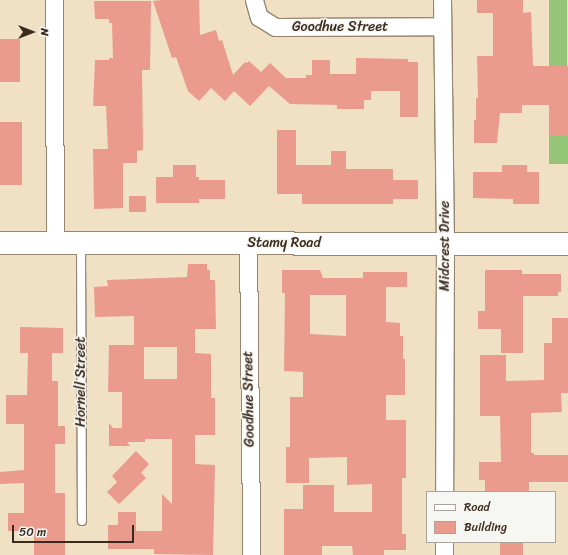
<!DOCTYPE html>
<html>
<head>
<meta charset="utf-8">
<style>
  body { margin:0 }
  #map { position:relative; width:568px; height:555px; overflow:hidden; background:#f0e0c4; font-family:Sriracha,sans-serif }
  div>[style] { position:absolute }
  [style*='--x'] { left:calc(var(--x)*1px); top:calc(var(--y)*1px); width:calc(var(--w)*1px); rotate:calc(var(--a)*1deg) }
  .green>* { inset:0; background:#94c576; transform-origin:0 0 }
  .building>* { inset:0; background:#eb9a8e; transform-origin:0 0 }
  .roads { filter:drop-shadow(1px 0 #968571) drop-shadow(-1px 0 #968571) drop-shadow(0 1px #968571) drop-shadow(0 -1px #968571) }
  .lane>* { height:8px; margin:-4px; padding:0 4px; transform-origin:4px; border-radius:4px; background:#fff }
  .street>* { height:17px; margin:-8.5px; padding:0 8.5px; transform-origin:8.5px; border-radius:8.5px; background:#fff }
  .secondary>* { height:22px; margin:-11px; padding:0 11px; transform-origin:11px; border-radius:11px; background:#fff }
  span { translate:-50% -50%; white-space:nowrap; text-align:center; line-height:1.15; -webkit-text-stroke:3.5px #f6f6f2; paint-order:stroke }
  .street-label { font-size:14px; color:#3b2a1e }
  .legend { position:absolute; left:426px; top:491px; width:130px; height:52px; box-sizing:border-box; background:#f6f6f2; border:1px solid #aba49d; margin:0; padding:5px 7px; list-style:none; font-size:12px; color:#3b2a1e }
  .legend li { display:flex; align-items:center; gap:8px; height:20px }
  .legend b { width:20px; border:1px solid #aba49d }
  .north { position:absolute; left:12px; top:12px; width:40px; height:40px; -webkit-text-stroke:3px #f6f6f2; paint-order:stroke; rotate:90deg; font-size:11px; font-weight:700; line-height:16px; text-align:center; color:#3b2a1e }
  .north::after { content:''; display:block; margin:auto; width:14px; height:18px; background:#3b2a1e; clip-path:polygon(50% 0,100% 100%,50% 72%,0 100%) }
  .scale { position:absolute; left:12px; top:525px; width:122px; height:18px; box-sizing:border-box; border:2px solid #3b2a1e; border-top:0; padding-left:5px; font-size:12px; line-height:14px; white-space:nowrap; color:#3b2a1e; -webkit-text-stroke:3px #f6f6f2; paint-order:stroke }
</style>
</head>
<body>
<div id="map">
  <div class="green">
    <div style="left:549px;top:0;width:18px;height:66px"></div>
    <div style="left:549px;top:136px;width:19px;height:28px"></div>
  </div>
  <div class="building">
    <div style="clip-path:polygon(163px 0,199px 0,200px 35px,216px 30px,219px 41px,222px 40px,233px 75px,245px 62px,247px 63px,249px 61px,261px 72px,270px 63px,286px 78px,306px 78px,306px 75px,312px 75px,312px 60px,330px 60px,330px 74px,356px 74px,356px 58px,408px 59px,408px 62px,418px 62px,418px 117px,400px 117px,400px 91px,371px 91px,371px 100px,364px 100px,364px 109px,337px 109px,337px 105px,290px 104px,269px 86px,250px 106px,234px 91px,225px 101px,211px 88px,199px 101px,188px 91px,176px 57px,172px 58px,153px 1px)"></div>
    <div style="clip-path:polygon(477px 0,523px 0,523px 13px,531px 12px,533px 66px,568px 66px,568px 136px,549px 136px,549px 105px,522px 105px,522px 113px,500px 113px,497px 143px,474px 143px,474px 120px,476px 120px,476px 98px,478px 98px,477px 56px,493px 56px,493px 13px,477px 13px)"></div>
    <div style="clip-path:polygon(94px 1px,151px 1px,150px 70px,142px 70px,143px 150px,137px 151px,137px 163px,123px 163px,123px 208px,94px 209px,93px 149px,108px 149px,106px 106px,93px 106px,95px 60px,109px 60px,109px 58px,113px 58px,112px 23px,109px 23px,109px 19px,95px 19px)"></div>
    <div style="left:0;top:39px;width:20px;height:43px"></div>
    <div style="left:0;top:122px;width:22px;height:63px"></div>
    <div style="clip-path:polygon(277px 130px,296px 130px,296px 165px,331px 165px,331px 151px,346px 151px,346px 169px,393px 169px,393px 180px,418px 180px,418px 199px,393px 199px,393px 204px,302px 204px,302px 194px,277px 194px)"></div>
    <div style="clip-path:polygon(173px 165px,196px 165px,196px 177px,199px 177px,199px 180px,225px 180px,225px 199px,199px 199px,199px 203px,156px 203px,156px 177px,173px 177px)"></div>
    <div style="clip-path:polygon(502px 165px,527px 165px,527px 172px,539px 172px,539px 204px,513px 204px,513px 199px,473px 198px,473px 172px,502px 172px)"></div>
    <div style="left:146px;top:196px;width:16px;height:17px;rotate:90deg"></div>
    <div style="clip-path:polygon(evenodd,188px 264px,207px 264px,207px 270px,210px 270px,210px 280px,215px 280px,216px 329px,195px 329px,195px 353px,211px 354px,211px 398px,215px 398px,215px 435px,195px 435px,195px 464px,215px 465px,213px 555px,154px 554px,154px 549px,108px 549px,108px 525px,118px 525px,118px 512px,136px 512px,136px 531px,162px 531px,162px 494px,172px 504px,172px 439px,145px 439px,145px 442px,127px 442px,130px 446px,109px 446px,109px 423px,113px 428px,122px 428px,122px 392px,108px 392px,109px 345px,134px 345px,134px 316px,95px 317px,94px 287px,108px 286px,107px 280px,187px 277px,188px 264px,144px 347px,177px 347px,177px 379px,144px 379px,144px 347px)"></div>
    <div style="clip-path:polygon(evenodd,282px 270px,320px 270px,323px 278px,363px 278px,363px 272px,407px 272px,407px 287px,386px 287px,386px 322px,400px 323px,400px 336px,403px 336px,403px 359px,405px 359px,405px 395px,386px 395px,386px 420px,406px 420px,406px 478px,402px 478px,402px 534px,406px 534px,406px 550px,384px 550px,384px 555px,353px 555px,352px 546px,322px 546px,322px 555px,284px 555px,284px 509px,303px 509px,303px 485px,334px 485px,334px 512px,372px 512px,372px 484px,347px 485px,347px 457px,309px 458px,309px 483px,286px 483px,286px 447px,290px 447px,290px 397px,303px 397px,303px 372px,284px 371px,285px 293px,282px 293px,282px 270px,310px 295px,346px 295px,346px 336px,310px 334px,310px 295px)"></div>
    <div style="clip-path:polygon(485px 270px,522px 270px,522px 274px,561px 274px,561px 292px,558px 292px,558px 296px,523px 296px,523px 353px,501px 353px,501px 329px,478px 329px,478px 311px,485px 311px)"></div>
    <div style="clip-path:polygon(552px 318px,568px 318px,568px 393px,561px 393px,562px 412px,531px 413px,531px 453px,534px 453px,534px 455px,568px 455px,568px 482px,529px 482px,529px 492px,485px 492px,485px 480px,479px 480px,479px 462px,501px 462px,500px 416px,480px 416px,480px 355px,506px 355px,506px 381px,544px 380px,544px 343px,552px 343px)"></div>
    <div style="clip-path:polygon(20px 327px,63px 328px,63px 353px,52px 353px,52px 381px,58px 381px,58px 426px,65px 426px,65px 444px,55px 444px,55px 493px,65px 493px,65px 555px,34px 555px,34px 531px,8px 531px,8px 513px,24px 513px,24px 483px,0 484px,0 472px,24px 470px,24px 424px,6px 424px,6px 395px,27px 395px,28px 353px,20px 353px)"></div>
    <div style="clip-path:polygon(136px 451px,149px 464px,141px 473px,146px 478px,119px 504px,107px 492px,117px 482px,112px 476px)"></div>
    <div style="left:500px;top:542px;width:23px;height:13px"></div>
  </div>
  <div class="roads">
    <div class="lane">
      <div style="--x:81;--y:244;--w:277;--a:89.8"></div>
    </div>
    <div class="street">
      <div style="--x:54;--y:0;--w:243;--a:89.8"></div>
      <div style="--x:254;--y:0;--w:18;--a:74"></div>
      <div style="--x:259;--y:17;--w:19;--a:32"></div>
      <div style="--x:275;--y:27;--w:167;--a:-0.3"></div>
      <div style="--x:442;--y:0;--w:244;--a:89.3"></div>
      <div style="--x:445;--y:244;--w:248;--a:90.2"></div>
      <div style="--x:248;--y:243;--w:312;--a:89.4"></div>
      <div style="--x:444;--y:555;--w:13;--a:-90"></div>
    </div>
    <div class="secondary">
      <div style="--x:0;--y:243;--w:568;--a:0.1"></div>
    </div>
  </div>
  <div class="street-label">
    <span style="left:340px;top:27px">Goodhue Street</span>
    <span style="left:284px;top:243px">Stamy Road</span>
    <span style="left:445px;top:246px;rotate:-90deg">Midcrest Drive</span>
    <span style="left:81px;top:382px;rotate:-90deg">Hornell Street</span>
    <span style="left:249px;top:399px;rotate:-91deg">Goodhue Street</span>
  </div>
  <ul class="legend">
  <li><b style="height:5px;background:#fff"></b>Road</li>
  <li><b style="height:11px;background:#eb9a8e"></b>Building</li>
  </ul>
  <div class="north">N</div>
  <div class="scale">50 m</div>
</div>
</body>
</html>
